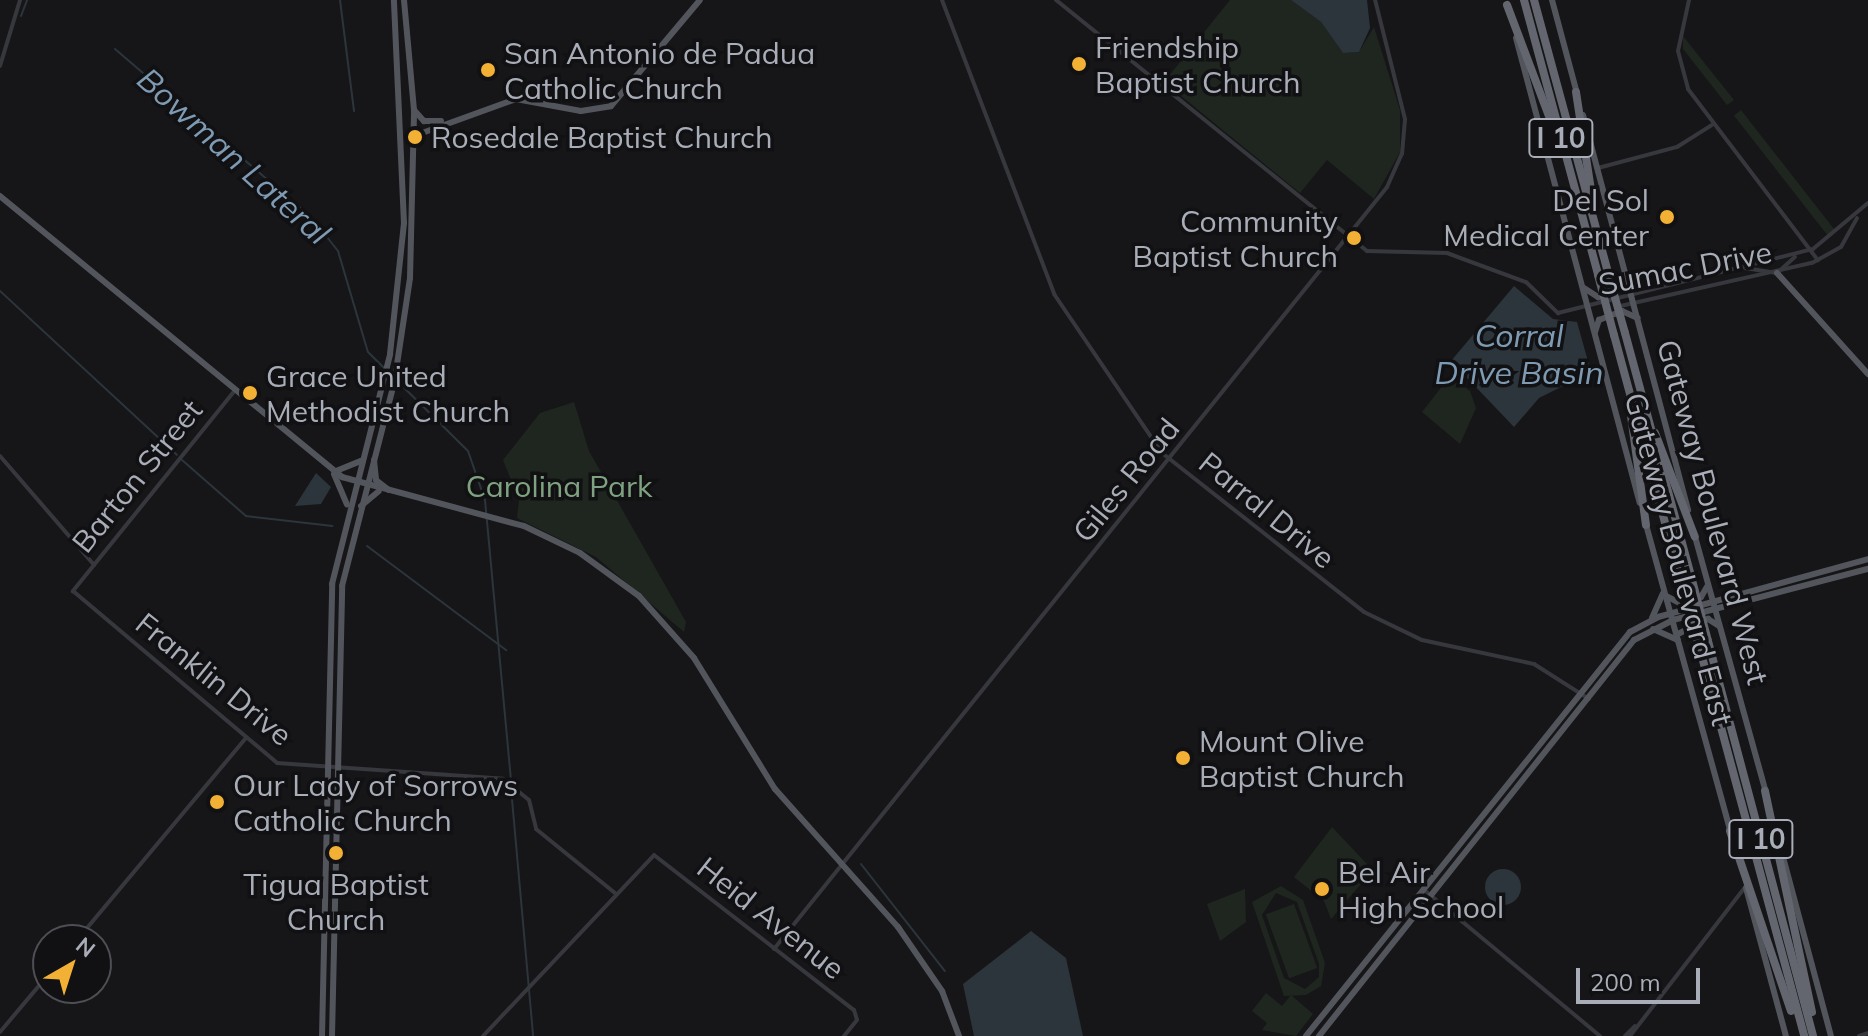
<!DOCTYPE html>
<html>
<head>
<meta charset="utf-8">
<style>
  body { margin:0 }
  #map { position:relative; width:1868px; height:1036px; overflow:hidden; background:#161618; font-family:Mulish,sans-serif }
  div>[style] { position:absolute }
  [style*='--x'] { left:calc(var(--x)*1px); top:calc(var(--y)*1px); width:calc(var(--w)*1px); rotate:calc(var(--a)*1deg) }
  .green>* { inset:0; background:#1e261f; transform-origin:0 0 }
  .water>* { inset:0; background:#2c353c }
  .round { border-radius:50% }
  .stream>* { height:2px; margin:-1px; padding:0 1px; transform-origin:1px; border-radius:1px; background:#2c353c }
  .minor>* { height:4px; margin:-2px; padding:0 2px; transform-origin:2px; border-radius:2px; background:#37383d }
  .major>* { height:6px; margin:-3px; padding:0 3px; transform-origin:3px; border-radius:3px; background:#53555c }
  .highway>* { height:8px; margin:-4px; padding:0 4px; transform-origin:4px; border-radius:4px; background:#63666e }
  .highway-bridge>* { height:8px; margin:-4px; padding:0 4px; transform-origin:4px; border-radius:4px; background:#63666e }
  .dots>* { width:22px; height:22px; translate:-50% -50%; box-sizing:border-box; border:4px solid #111113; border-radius:50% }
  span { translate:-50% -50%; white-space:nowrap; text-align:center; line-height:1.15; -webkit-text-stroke:7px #111113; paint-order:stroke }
  .shield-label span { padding:2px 6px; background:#111113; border:2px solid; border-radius:6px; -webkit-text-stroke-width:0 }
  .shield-label { font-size:28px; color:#a8adb8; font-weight:700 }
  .poi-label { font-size:30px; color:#a8adb8 }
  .left { translate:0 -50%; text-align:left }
  .right { translate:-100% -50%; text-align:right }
  .street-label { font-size:30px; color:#a8adb8 }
  .park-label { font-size:30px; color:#7fa381 }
  .water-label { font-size:32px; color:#7f9bb3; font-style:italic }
  .north { position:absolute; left:32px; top:924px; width:80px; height:80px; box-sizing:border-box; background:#111113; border:2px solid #4d4f55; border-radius:50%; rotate:39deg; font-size:22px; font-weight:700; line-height:32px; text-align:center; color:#a8adb8 }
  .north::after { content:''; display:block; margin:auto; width:28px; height:36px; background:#f2b134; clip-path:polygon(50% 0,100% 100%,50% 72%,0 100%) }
  .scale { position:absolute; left:1576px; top:968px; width:124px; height:36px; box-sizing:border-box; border:4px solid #a8adb8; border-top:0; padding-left:10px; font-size:24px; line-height:28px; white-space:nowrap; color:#a8adb8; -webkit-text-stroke:6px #111113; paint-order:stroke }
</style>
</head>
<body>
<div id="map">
  <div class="green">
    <div style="clip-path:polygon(1230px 0,1291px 0,1321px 22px,1343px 53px,1359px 52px,1374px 27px,1400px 110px,1400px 152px,1374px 199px,1327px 160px,1300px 193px,1164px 82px)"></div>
    <div style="clip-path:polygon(1683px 36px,1734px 100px,1727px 105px,1683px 49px)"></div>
    <div style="left:1741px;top:110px;width:152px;height:9px;rotate:52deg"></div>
    <div style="clip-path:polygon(1450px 376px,1470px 391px,1476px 408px,1460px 444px,1422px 412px)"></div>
    <div style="clip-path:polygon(574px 402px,589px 451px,686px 622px,684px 632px,596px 557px,517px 518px,519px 500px,503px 460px,540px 413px)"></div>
    <div style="clip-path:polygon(1332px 827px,1367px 864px,1367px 877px,1331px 919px,1324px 901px,1294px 877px)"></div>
    <div style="clip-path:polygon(evenodd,1281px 886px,1303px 900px,1325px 963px,1321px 986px,1306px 995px,1284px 996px,1252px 902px,1281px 886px,1276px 893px,1297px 902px,1319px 964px,1319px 977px,1305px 989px,1284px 978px,1262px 915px,1276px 893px)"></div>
    <div style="clip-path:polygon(1245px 889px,1246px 922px,1220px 941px,1207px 904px)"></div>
    <div style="left:1294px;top:904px;width:68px;height:30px;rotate:70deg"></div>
    <div style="clip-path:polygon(1266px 993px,1282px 1006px,1291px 995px,1313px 1014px,1296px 1036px,1262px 1030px,1267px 1023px,1252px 1011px)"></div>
  </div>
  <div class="water">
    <div style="clip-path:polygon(1291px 0,1367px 0,1370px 28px,1359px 52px,1343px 53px,1321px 22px)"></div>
    <div style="clip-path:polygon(1514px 286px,1553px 319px,1577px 322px,1591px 372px,1539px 398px,1514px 427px,1451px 361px)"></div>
    <div style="clip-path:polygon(316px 473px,331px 487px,321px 504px,295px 506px)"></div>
    <div class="round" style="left:1485px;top:869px;width:36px;height:36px"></div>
    <div style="clip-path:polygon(1031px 931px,1066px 958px,1083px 1036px,974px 1036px,963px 984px)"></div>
  </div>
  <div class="stream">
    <div style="--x:340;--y:0;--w:112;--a:82.8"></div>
    <div style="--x:21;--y:16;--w:17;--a:-69"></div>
    <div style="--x:115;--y:49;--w:260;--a:40.6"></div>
    <div style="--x:312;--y:218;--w:42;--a:51.8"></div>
    <div style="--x:338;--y:251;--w:105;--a:73.5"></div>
    <div style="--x:368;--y:352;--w:141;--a:44.7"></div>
    <div style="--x:468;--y:451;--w:52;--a:70.9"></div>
    <div style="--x:485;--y:500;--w:283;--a:84.7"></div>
    <div style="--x:0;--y:291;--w:241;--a:42.8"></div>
    <div style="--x:182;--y:460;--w:85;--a:41.2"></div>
    <div style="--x:246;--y:516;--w:87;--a:6.6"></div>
    <div style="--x:367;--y:546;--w:174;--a:36.8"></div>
    <div style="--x:511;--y:788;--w:249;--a:84.9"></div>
    <div style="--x:861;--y:864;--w:136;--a:51.9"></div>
  </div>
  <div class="minor">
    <div style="--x:942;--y:0;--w:315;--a:69.1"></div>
    <div style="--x:1054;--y:294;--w:192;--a:55.8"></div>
    <div style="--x:1162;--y:453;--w:257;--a:38.2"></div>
    <div style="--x:1364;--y:612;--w:64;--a:25.8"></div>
    <div style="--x:1422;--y:640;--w:115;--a:12.1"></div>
    <div style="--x:1534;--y:664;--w:65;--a:32.5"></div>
    <div style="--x:1056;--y:0;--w:400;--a:38.9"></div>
    <div style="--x:1367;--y:251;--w:80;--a:1.4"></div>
    <div style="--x:1447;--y:253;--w:84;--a:20.2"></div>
    <div style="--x:1526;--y:282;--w:45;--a:44.1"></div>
    <div style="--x:1558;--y:313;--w:263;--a:-14.1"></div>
    <div style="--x:1813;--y:249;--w:72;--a:-39.9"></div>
    <div style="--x:1689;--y:0;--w:52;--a:102.2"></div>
    <div style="--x:1678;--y:51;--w:39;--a:75"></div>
    <div style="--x:1688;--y:89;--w:215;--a:52.8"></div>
    <div style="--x:0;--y:66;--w:69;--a:-73.1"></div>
    <div style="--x:1598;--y:168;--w:82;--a:-14.9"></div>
    <div style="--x:1677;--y:147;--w:41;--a:-32.2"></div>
    <div style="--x:1745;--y:268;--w:32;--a:9"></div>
    <div style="--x:1777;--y:273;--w:24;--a:-42"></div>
    <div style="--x:1616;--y:307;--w:201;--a:-12.7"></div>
    <div style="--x:1812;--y:263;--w:33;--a:-29"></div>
    <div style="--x:1841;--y:247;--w:33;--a:-61"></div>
    <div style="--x:236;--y:389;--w:260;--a:128.9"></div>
    <div style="--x:73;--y:591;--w:267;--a:40.1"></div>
    <div style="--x:277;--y:763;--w:227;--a:4"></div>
    <div style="--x:503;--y:779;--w:33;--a:39"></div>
    <div style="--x:529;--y:800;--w:30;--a:76"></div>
    <div style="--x:536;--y:829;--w:102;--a:39"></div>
    <div style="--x:0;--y:456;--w:144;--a:49.2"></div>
    <div style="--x:1423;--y:889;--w:230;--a:39.7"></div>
    <div style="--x:77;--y:940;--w:263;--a:-50.1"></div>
    <div style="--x:774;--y:949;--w:978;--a:-51.18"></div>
    <div style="--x:1387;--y:187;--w:36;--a:-66"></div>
    <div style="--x:1402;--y:154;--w:35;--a:-85"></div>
    <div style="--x:1405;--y:119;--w:123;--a:-104.1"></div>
    <div style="--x:0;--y:1032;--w:75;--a:-49.9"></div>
    <div style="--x:483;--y:1036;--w:249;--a:-46.6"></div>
    <div style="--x:654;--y:855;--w:253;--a:37.8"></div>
    <div style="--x:854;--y:1010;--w:10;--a:73"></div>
    <div style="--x:857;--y:1020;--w:21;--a:129"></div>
    <div style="--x:1625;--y:1036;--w:14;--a:-45"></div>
    <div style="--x:1630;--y:1036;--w:188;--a:-52.3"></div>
    <div style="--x:1859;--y:1036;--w:9;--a:-18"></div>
  </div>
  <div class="major">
    <div style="--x:1552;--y:0;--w:96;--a:75"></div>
    <div style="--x:1516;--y:38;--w:481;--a:75.1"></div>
    <div style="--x:414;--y:110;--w:15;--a:48"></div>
    <div style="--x:424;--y:121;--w:17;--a:0"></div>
    <div style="--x:1583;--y:115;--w:409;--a:75.1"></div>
    <div style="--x:411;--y:137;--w:112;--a:-19.9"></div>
    <div style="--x:516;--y:99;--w:66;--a:10.5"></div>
    <div style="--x:581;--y:111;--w:30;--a:-9"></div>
    <div style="--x:611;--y:106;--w:138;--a:-50"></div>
    <div style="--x:0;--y:196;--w:443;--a:39.4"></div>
    <div style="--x:342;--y:477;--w:188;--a:15.1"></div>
    <div style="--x:524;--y:526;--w:62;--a:25.7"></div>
    <div style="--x:580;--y:553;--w:73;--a:36.1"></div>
    <div style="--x:639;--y:596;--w:83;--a:48.4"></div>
    <div style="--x:694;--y:658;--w:154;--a:58.3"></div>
    <div style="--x:775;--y:789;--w:185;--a:48.3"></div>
    <div style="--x:898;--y:927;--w:78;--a:55.5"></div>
    <div style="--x:942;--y:991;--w:48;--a:69.3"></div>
    <div style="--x:1777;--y:273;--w:136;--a:48"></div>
    <div style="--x:1584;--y:288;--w:17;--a:33"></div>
    <div style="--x:1598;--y:297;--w:33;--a:-29"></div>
    <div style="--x:1595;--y:332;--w:13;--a:-72"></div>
    <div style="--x:1599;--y:320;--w:25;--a:-21"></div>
    <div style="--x:1622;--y:311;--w:17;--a:24"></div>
    <div style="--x:374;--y:460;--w:20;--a:84"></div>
    <div style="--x:376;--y:480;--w:16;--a:38"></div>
    <div style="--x:336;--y:471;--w:27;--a:-22"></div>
    <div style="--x:334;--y:474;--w:33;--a:67"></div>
    <div style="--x:361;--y:506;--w:23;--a:-40"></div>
    <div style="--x:1645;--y:521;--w:325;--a:74.6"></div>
    <div style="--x:1694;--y:533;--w:269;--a:74.5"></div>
    <div style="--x:1666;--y:596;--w:16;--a:27"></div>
    <div style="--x:1680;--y:603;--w:22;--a:-16"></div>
    <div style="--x:1701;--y:597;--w:14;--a:-60"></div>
    <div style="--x:1652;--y:618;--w:27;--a:-66"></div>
    <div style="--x:1653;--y:629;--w:27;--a:24"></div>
    <div style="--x:1678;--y:634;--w:34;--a:-27"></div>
    <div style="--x:1708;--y:619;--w:13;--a:32"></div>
    <div style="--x:1783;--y:857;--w:185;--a:75"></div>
    <div style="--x:1746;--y:888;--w:153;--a:74.9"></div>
    <div style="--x:322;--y:1036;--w:452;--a:-88.7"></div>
    <div style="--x:332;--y:584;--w:237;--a:-75.8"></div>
    <div style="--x:390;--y:354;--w:132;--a:-83.9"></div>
    <div style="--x:404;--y:223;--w:223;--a:-92.6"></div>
    <div style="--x:332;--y:1036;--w:450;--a:-88.7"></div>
    <div style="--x:342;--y:586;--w:209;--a:-75.6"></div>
    <div style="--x:394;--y:384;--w:107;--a:-81.4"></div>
    <div style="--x:410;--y:278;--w:168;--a:-88.6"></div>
    <div style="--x:414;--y:110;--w:110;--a:-95.2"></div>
    <div style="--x:1306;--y:1036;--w:518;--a:-51.27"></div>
    <div style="--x:1630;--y:632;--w:32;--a:-28"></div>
    <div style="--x:1658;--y:617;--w:218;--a:-15.4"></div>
    <div style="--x:1319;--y:1036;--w:506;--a:-51.5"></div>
    <div style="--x:1634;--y:640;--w:44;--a:-27.1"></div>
    <div style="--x:1673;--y:620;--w:202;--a:-14.7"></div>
  </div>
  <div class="highway">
    <div style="--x:1524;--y:0;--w:285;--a:74.9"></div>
    <div style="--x:1534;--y:0;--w:283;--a:74.8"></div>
    <div style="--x:1507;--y:5;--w:127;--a:69.3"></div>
    <div style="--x:1576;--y:92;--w:106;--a:81.3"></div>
    <div style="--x:1625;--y:333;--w:256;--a:74.8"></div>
    <div style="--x:1614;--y:335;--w:256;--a:74.8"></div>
    <div style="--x:1629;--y:401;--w:125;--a:82.2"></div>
    <div style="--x:1655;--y:433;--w:111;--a:69"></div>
    <div style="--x:1708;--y:641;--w:409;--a:75.1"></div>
    <div style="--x:1698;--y:642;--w:408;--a:74.9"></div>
    <div style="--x:1765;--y:791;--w:226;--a:78"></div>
    <div style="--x:1730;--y:831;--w:190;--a:71.3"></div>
  </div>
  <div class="highway-bridge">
    <div style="--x:1608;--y:273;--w:62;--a:74.2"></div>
    <div style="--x:1598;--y:275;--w:62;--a:75.1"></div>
    <div style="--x:1692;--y:580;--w:63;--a:75.3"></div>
    <div style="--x:1681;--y:582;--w:62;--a:74.2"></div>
  </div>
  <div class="dots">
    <div style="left:1079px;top:64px;background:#f2b134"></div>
    <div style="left:488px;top:70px;background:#f2b134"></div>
    <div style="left:415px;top:137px;background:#f2b134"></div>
    <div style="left:1667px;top:217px;background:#f2b134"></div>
    <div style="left:1354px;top:238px;background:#f2b134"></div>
    <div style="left:250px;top:393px;background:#f2b134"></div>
    <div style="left:1183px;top:758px;background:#f2b134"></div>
    <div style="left:217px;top:802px;background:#f2b134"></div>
    <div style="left:336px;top:853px;background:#f2b134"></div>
    <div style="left:1322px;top:889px;background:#f2b134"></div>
  </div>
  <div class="shield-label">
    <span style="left:1561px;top:138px">I 10</span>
    <span style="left:1761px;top:839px">I 10</span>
  </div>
  <div class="poi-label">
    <span class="left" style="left:1095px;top:64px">Friendship<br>Baptist Church</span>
    <span class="left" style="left:504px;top:70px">San Antonio de Padua<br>Catholic Church</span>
    <span class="left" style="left:431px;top:137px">Rosedale Baptist Church</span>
    <span class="right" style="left:1649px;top:217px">Del Sol<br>Medical Center</span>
    <span class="right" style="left:1338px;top:238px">Community<br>Baptist Church</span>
    <span class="left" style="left:266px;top:393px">Grace United<br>Methodist Church</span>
    <span class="left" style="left:1199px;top:758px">Mount Olive<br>Baptist Church</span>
    <span class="left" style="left:233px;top:802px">Our Lady of Sorrows<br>Catholic Church</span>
    <span class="left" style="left:1338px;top:889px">Bel Air<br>High School</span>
    <span style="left:336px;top:901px">Tigua Baptist<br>Church</span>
  </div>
  <div class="street-label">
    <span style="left:1685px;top:268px;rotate:-11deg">Sumac Drive</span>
    <span style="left:137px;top:476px;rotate:-51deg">Barton Street</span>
    <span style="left:1126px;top:480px;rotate:-51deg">Giles Road</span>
    <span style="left:1267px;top:510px;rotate:39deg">Parral Drive</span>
    <span style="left:1713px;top:512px;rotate:75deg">Gateway Boulevard West</span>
    <span style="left:1679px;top:559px;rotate:75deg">Gateway Boulevard East</span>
    <span style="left:214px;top:679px;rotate:39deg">Franklin Drive</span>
    <span style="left:771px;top:918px;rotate:38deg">Heid Avenue</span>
  </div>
  <div class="park-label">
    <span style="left:559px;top:486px">Carolina Park</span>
  </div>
  <div class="water-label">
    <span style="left:234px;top:156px;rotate:42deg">Bowman Lateral</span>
    <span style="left:1519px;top:354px">Corral<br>Drive Basin</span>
  </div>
  <div class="north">N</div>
  <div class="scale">200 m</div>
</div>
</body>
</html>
